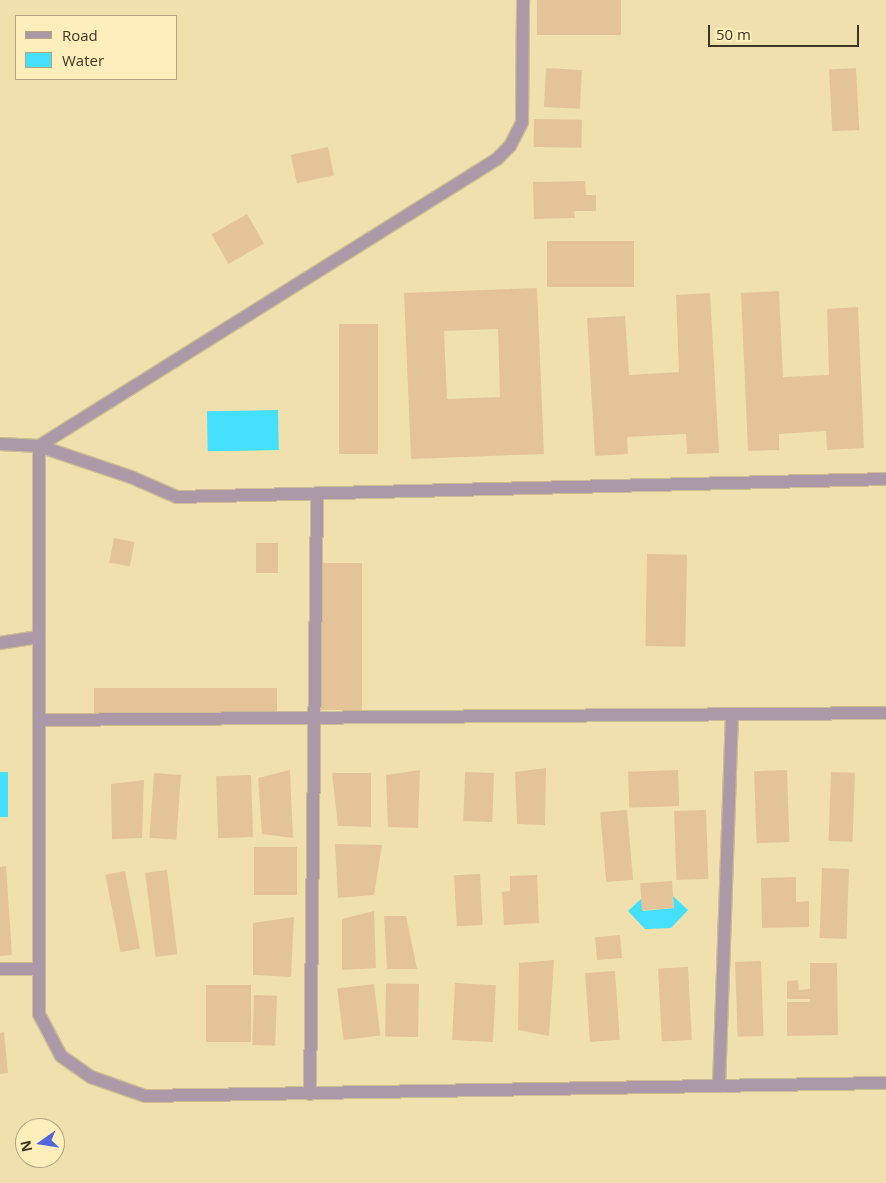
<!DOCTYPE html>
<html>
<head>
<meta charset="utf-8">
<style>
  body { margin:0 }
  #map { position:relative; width:886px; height:1183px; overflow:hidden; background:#f0e0ae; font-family:"Open Sans",sans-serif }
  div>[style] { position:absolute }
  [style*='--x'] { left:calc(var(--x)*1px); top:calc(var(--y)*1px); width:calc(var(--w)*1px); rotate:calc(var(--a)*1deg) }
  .water>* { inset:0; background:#44dffb; transform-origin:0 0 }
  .building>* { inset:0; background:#e5c399; transform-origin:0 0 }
  .roads { filter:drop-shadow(1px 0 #ccbe92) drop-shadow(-1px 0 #ccbe92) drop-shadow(0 1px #ccbe92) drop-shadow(0 -1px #ccbe92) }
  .minor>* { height:12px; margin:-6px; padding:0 6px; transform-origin:6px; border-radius:6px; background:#ac99a8 }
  span { translate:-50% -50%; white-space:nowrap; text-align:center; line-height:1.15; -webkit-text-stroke:5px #feeebb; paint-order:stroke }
  .legend { position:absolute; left:15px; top:15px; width:162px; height:65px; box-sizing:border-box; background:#feeebb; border:1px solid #b1a47e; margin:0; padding:6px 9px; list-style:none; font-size:15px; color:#3d3622 }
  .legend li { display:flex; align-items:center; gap:10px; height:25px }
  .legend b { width:25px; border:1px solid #b1a47e }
  .north { position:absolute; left:15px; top:1118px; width:50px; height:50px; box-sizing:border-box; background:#feeebb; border:1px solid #b1a47e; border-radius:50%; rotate:257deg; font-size:14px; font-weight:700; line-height:20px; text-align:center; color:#3d3622 }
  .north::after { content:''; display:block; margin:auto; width:18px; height:22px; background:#5466dc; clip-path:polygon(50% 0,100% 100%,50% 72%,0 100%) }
  .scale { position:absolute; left:708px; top:25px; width:151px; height:22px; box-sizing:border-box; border:2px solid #3d3622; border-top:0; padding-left:6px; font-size:15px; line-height:18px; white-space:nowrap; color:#3d3622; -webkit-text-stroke:4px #feeebb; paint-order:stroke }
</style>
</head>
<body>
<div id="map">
  <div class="water">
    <div style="left:278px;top:410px;width:40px;height:71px;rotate:89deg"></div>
    <div style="left:0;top:772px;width:8px;height:45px"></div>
    <div style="clip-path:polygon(673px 896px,688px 910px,671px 928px,645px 929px,628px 911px,641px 899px,643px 911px,674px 908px)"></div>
  </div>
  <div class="building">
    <div style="left:537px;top:0;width:84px;height:35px"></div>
    <div style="left:546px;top:68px;width:36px;height:39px;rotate:3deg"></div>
    <div style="left:856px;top:68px;width:62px;height:27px;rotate:87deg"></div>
    <div style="left:534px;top:119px;width:48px;height:28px;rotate:1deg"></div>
    <div style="left:328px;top:147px;width:29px;height:38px;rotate:78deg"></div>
    <div style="clip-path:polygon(585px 181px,586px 195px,596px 195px,596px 211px,574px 211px,575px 218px,534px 219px,533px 182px)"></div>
    <div style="left:247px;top:214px;width:34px;height:41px;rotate:60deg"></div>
    <div style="left:634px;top:241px;width:46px;height:87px;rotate:90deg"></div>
    <div style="clip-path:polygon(evenodd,537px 288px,544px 454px,411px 459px,404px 293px,537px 288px,498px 329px,500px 397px,447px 399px,444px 331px,498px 329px)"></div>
    <div style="clip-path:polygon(779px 291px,783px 377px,829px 375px,827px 309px,858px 307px,864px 448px,827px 450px,826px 431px,779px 434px,779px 450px,748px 451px,741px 293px)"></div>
    <div style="clip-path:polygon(710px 293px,719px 453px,687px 454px,686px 434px,627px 437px,628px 454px,595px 456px,587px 318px,625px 316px,629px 375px,679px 372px,676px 295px)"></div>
    <div style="left:339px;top:324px;width:39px;height:130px"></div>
    <div style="left:114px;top:538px;width:21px;height:25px;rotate:11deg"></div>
    <div style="left:256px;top:543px;width:22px;height:30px"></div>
    <div style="left:647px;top:554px;width:40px;height:92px;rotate:1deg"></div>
    <div style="left:320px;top:563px;width:42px;height:147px"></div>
    <div style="left:94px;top:688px;width:183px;height:25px"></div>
    <div style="clip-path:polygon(546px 768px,545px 825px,517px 824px,515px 772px)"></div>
    <div style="clip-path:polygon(290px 770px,293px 838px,262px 834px,258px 778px)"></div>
    <div style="clip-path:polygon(420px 770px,418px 828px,388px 827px,386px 775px)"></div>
    <div style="left:678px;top:770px;width:36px;height:50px;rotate:88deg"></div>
    <div style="left:787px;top:770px;width:72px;height:33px;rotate:88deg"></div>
    <div style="left:465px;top:772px;width:29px;height:49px;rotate:2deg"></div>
    <div style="left:831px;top:772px;width:24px;height:69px;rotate:2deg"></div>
    <div style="left:154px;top:773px;width:27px;height:65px;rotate:4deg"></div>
    <div style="clip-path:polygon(332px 773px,371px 773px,371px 827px,338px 826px)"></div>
    <div style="left:251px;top:775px;width:62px;height:35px;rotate:88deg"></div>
    <div style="clip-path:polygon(144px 780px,142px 838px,112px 839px,111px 784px)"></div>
    <div style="left:627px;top:810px;width:70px;height:27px;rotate:85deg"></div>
    <div style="left:706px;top:810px;width:69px;height:32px;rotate:88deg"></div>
    <div style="clip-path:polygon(335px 844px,382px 845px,374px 895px,338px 898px)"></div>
    <div style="left:254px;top:847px;width:43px;height:48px"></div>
    <div style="clip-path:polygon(6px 866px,12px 955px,0 956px,0 867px)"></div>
    <div style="left:822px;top:868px;width:27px;height:70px;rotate:2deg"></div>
    <div style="left:167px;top:870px;width:85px;height:22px;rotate:83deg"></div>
    <div style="left:125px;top:871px;width:79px;height:20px;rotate:79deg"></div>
    <div style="left:480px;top:874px;width:51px;height:26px;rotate:87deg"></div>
    <div style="clip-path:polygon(537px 875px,539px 923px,504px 925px,502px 892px,510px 891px,510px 876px)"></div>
    <div style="clip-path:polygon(796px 877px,796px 902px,809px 901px,809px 927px,762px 928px,761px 878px)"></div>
    <div style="left:672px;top:881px;width:27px;height:32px;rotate:86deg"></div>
    <div style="clip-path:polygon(374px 911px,376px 968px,342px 970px,342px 919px)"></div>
    <div style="clip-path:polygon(384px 916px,406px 916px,417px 969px,387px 969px)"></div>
    <div style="clip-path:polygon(294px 917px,291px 977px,253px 975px,253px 923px)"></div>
    <div style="left:620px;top:935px;width:23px;height:25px;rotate:85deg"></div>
    <div style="clip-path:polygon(554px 960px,549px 1036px,518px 1030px,519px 963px)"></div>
    <div style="left:761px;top:961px;width:75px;height:26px;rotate:88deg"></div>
    <div style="clip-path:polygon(810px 963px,837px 963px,838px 1035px,787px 1036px,787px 1002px,810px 1002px,810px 999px,787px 999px,787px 981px,798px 980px,799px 990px,810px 989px)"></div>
    <div style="left:688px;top:967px;width:73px;height:30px;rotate:87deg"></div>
    <div style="left:615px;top:971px;width:69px;height:30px;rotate:86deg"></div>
    <div style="left:455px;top:983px;width:41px;height:57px;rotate:3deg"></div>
    <div style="left:374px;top:984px;width:52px;height:37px;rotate:83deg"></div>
    <div style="left:419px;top:984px;width:53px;height:33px;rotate:91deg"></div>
    <div style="left:206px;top:985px;width:45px;height:57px"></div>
    <div style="left:254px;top:995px;width:23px;height:50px;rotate:2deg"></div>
    <div style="clip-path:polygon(4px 1032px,8px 1073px,0 1074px,0 1033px)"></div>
  </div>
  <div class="roads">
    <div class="minor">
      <div style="--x:0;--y:444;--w:39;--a:3"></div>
      <div style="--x:39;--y:446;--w:97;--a:18.6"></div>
      <div style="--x:131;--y:477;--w:50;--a:23.5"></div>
      <div style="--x:177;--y:497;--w:709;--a:-1.45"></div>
      <div style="--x:39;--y:446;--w:568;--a:90"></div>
      <div style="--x:39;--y:1014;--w:47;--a:62.4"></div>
      <div style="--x:61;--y:1056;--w:37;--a:35"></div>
      <div style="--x:91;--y:1077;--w:57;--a:19.4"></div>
      <div style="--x:145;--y:1096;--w:741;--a:-1.01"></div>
      <div style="--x:39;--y:446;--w:540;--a:-32.07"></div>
      <div style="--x:497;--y:159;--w:18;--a:-45"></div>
      <div style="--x:510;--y:146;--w:27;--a:-63"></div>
      <div style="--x:522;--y:122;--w:122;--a:-89.5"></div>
      <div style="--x:0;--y:643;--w:39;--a:-9"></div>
      <div style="--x:39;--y:720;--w:847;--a:-0.47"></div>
      <div style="--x:0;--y:969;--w:39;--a:0"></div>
      <div style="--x:719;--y:1086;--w:372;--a:-88"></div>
      <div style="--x:310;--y:1094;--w:601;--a:-89.33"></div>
    </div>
  </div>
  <ul class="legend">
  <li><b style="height:6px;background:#ac99a8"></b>Road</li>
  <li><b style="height:14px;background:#44dffb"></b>Water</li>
  </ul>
  <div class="north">N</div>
  <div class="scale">50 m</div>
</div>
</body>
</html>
